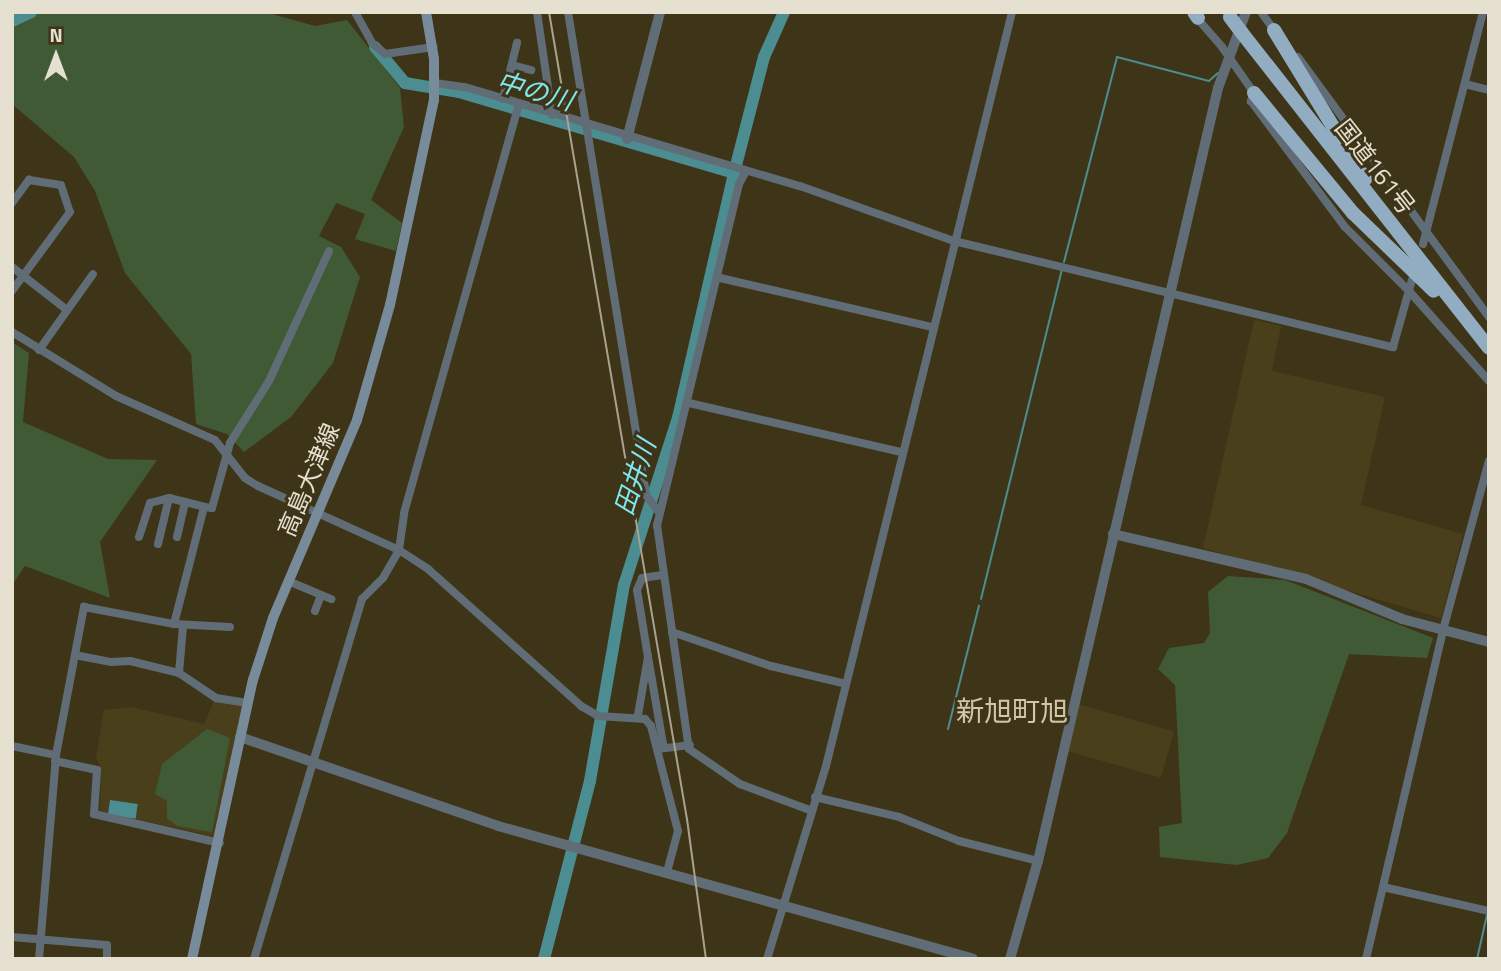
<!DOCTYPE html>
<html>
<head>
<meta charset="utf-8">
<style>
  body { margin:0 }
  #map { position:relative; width:1501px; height:971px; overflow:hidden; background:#3e3519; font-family:"Titillium Web","Noto Sans JP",sans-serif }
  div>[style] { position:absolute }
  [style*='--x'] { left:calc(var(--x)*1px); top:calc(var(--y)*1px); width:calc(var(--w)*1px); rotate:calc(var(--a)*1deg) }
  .built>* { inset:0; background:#4a3f1b; transform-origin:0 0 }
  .green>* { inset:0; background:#405a35 }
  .water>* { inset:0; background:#4c8d92; transform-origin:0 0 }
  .stream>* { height:2px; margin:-1px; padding:0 1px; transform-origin:1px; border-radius:1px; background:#4c8d92 }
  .river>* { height:12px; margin:-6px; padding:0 6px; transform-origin:6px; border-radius:6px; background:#4c8d92 }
  .minor>* { height:8px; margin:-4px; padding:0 4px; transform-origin:4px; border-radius:4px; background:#616d76 }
  .tertiary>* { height:10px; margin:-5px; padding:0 5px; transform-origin:5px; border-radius:5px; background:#616d76 }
  .secondary>* { height:10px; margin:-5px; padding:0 5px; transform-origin:5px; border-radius:5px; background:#788b9a }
  .trunk>* { height:14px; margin:-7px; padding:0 7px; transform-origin:7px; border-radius:7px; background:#92acc2 }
  .rail>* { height:2px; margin:-1px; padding:0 1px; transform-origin:1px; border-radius:1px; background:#a9a28e }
  .trunk-bridge>* { height:14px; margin:-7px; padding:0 7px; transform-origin:7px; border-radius:7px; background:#92acc2 }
  span { translate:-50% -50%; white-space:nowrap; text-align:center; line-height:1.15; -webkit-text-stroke:6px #3e3519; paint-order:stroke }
  .street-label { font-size:24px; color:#e5e0d0 }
  .water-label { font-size:26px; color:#80e7ef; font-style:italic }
  .quarter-label { font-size:28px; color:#d1c7a6 }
  .frame { position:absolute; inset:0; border:14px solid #e5e0d0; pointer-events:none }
  .north { position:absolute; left:21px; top:21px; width:70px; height:70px; -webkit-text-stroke:5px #3e3519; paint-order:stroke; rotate:0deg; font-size:19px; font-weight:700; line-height:28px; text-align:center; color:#e5e0d0 }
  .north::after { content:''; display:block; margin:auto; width:24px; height:32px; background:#e5e0d0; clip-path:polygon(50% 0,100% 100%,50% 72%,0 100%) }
</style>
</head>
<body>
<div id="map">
  <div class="built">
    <div style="clip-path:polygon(1254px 320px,1281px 326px,1272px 371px,1385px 397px,1361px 505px,1463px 534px,1441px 618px,1203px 548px)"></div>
    <div style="clip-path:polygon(214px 701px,243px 706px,217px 837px,100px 811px,101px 768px,96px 758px,104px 710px,131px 707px,204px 724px)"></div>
    <div style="left:1078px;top:704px;width:100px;height:48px;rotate:16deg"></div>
  </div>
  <div class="green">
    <div style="clip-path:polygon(12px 12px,265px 12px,315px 26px,347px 20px,400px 88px,404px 127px,371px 200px,402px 223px,396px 251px,355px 239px,365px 214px,336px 203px,319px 236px,341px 247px,360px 277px,333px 363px,291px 417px,244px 452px,227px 434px,196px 424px,191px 354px,125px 273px,95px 191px,74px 157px,12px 104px)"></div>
    <div style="clip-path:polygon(12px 342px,29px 353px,23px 422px,108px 459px,157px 460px,100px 542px,110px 598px,25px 566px,12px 585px)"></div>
    <div style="clip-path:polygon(1228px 576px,1285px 580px,1433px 638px,1427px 658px,1349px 654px,1287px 833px,1268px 858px,1237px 865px,1160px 857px,1159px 827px,1182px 823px,1175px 685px,1158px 669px,1169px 648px,1204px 643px,1210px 633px,1208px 592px)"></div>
    <div style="clip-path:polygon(207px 729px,230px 738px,212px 832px,177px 826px,167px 818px,167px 801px,155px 794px,162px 764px)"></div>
  </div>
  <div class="water">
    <div style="left:110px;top:800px;width:28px;height:15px;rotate:8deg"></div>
  </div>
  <div class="stream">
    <div style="--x:1064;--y:262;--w:212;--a:-75.5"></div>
    <div style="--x:1117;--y:57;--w:95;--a:14.6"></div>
    <div style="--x:1209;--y:81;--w:12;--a:-42"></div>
    <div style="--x:981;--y:599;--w:339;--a:-76.2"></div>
    <div style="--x:948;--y:729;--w:127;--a:-75.9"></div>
    <div style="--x:1477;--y:959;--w:45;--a:-77.2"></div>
  </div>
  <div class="river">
    <div style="--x:12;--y:21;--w:21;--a:-25"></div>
    <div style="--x:375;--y:47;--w:47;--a:50.2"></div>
    <div style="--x:405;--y:83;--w:55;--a:9.5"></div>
    <div style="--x:459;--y:92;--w:287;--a:16.4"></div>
    <div style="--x:544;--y:959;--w:184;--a:-75.5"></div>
    <div style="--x:590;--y:781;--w:199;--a:-80.2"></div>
    <div style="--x:624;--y:585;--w:176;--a:-72.1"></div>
    <div style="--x:678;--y:418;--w:251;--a:-77.1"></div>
    <div style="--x:734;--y:173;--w:120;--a:-75.5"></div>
    <div style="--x:764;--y:57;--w:49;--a:-66"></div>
  </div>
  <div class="minor">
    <div style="--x:355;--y:12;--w:35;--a:61"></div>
    <div style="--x:372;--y:43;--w:17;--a:40"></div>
    <div style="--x:385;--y:54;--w:49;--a:-8.3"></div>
    <div style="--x:537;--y:12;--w:104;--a:81.7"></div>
    <div style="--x:568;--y:12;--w:489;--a:80.8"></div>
    <div style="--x:646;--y:495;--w:21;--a:53"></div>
    <div style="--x:1261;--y:12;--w:24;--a:54"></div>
    <div style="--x:1196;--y:17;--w:40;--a:49"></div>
    <div style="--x:1222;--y:47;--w:56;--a:55.2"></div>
    <div style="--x:1254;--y:93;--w:9;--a:111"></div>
    <div style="--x:1251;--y:101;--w:157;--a:53.3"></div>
    <div style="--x:1345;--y:227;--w:91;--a:45"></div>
    <div style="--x:1409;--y:291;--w:120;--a:48.4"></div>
    <div style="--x:1298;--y:57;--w:323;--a:53.7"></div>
    <div style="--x:512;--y:65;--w:20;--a:15"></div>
    <div style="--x:435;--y:83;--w:30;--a:8"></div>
    <div style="--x:465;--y:87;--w:349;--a:16.5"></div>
    <div style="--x:800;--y:186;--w:164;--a:19.7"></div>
    <div style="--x:954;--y:241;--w:452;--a:13.6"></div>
    <div style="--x:1393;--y:347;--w:70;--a:-74.2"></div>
    <div style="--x:1465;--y:84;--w:25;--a:14"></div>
    <div style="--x:503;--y:99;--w:58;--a:-76"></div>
    <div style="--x:746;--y:171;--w:15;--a:118"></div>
    <div style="--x:739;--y:184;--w:351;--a:103.5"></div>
    <div style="--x:657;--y:525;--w:226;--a:81.9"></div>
    <div style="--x:689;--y:749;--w:62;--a:34.5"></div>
    <div style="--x:740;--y:784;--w:75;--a:20.4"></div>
    <div style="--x:12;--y:203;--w:29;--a:-54"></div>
    <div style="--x:29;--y:180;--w:32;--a:9"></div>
    <div style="--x:61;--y:185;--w:28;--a:72"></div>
    <div style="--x:70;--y:212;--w:98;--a:126.3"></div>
    <div style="--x:1423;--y:244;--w:240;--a:-75.5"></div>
    <div style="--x:12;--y:267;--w:70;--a:38"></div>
    <div style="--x:720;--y:278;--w:218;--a:13"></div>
    <div style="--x:12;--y:332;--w:122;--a:31.6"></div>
    <div style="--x:116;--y:396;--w:108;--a:24"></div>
    <div style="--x:215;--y:440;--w:48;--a:51.7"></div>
    <div style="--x:245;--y:478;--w:15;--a:32"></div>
    <div style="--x:258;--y:486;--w:155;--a:24.4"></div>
    <div style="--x:399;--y:550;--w:35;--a:33"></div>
    <div style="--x:428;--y:569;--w:205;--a:41.8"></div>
    <div style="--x:581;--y:706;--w:20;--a:30"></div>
    <div style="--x:598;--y:716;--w:47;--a:3.7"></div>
    <div style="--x:645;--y:719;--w:9;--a:49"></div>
    <div style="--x:651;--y:726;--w:108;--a:75.6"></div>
    <div style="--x:678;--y:831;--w:42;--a:105"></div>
    <div style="--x:39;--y:350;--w:93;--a:-54.6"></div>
    <div style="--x:689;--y:403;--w:218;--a:13"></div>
    <div style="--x:139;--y:537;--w:36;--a:-72"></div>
    <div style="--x:150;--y:503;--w:20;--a:-15"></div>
    <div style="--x:169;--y:498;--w:36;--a:14"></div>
    <div style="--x:177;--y:537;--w:36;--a:-77"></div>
    <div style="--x:158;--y:544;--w:47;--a:-76.6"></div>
    <div style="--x:288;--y:581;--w:47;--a:22.7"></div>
    <div style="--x:315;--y:611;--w:17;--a:-69"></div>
    <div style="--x:174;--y:624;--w:56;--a:3.1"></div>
    <div style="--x:672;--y:632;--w:105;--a:19"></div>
    <div style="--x:771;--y:666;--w:77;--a:13.5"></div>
    <div style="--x:75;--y:655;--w:37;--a:11"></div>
    <div style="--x:111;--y:662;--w:19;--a:-3"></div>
    <div style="--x:130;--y:661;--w:50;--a:13.8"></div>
    <div style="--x:179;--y:673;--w:45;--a:34"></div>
    <div style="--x:216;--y:698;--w:32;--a:9"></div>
    <div style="--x:648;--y:657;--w:88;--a:80.2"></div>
    <div style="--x:663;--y:744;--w:7;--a:135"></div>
    <div style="--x:179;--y:673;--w:47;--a:-85.1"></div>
    <div style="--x:638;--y:715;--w:59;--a:-80.2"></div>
    <div style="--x:648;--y:657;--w:68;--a:-99.3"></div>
    <div style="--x:637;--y:590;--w:13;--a:-67"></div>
    <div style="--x:642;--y:578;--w:21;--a:-8"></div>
    <div style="--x:12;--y:746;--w:45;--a:11.6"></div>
    <div style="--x:658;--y:749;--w:32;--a:-7"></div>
    <div style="--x:55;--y:761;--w:43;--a:12.1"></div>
    <div style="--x:97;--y:770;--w:44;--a:93.9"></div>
    <div style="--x:94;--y:814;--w:129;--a:13"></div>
    <div style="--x:815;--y:797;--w:86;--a:13.4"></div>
    <div style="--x:899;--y:817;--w:65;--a:21.8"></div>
    <div style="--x:959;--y:841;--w:81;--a:14.2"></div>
    <div style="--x:1383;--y:887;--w:109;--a:12.8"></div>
    <div style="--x:12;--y:937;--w:95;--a:4.8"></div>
    <div style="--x:107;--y:945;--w:14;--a:90"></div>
    <div style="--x:39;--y:959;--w:205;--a:-85.2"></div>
    <div style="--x:56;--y:755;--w:151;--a:-79.3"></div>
    <div style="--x:84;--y:607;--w:92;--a:10.7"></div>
    <div style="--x:174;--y:624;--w:121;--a:-75.6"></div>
    <div style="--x:204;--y:507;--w:8;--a:7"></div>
    <div style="--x:212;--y:508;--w:67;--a:-74.5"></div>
    <div style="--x:230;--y:443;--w:73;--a:-57.8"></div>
    <div style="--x:269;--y:381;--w:143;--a:-65.2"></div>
    <div style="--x:254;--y:959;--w:376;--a:-73.3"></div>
    <div style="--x:362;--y:599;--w:30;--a:-45"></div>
    <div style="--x:383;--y:578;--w:32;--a:-60"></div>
    <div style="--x:399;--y:550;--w:37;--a:-82"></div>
    <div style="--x:404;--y:513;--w:425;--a:-74.3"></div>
    <div style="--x:767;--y:959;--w:202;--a:-73"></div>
    <div style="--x:826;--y:766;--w:777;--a:-76.14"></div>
    <div style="--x:1366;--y:959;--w:338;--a:-76.8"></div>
    <div style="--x:1443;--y:630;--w:175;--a:-74.8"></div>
  </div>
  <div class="tertiary">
    <div style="--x:627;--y:139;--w:131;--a:-75.4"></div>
    <div style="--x:1113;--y:534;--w:198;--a:13.1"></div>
    <div style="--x:1306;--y:579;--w:104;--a:22.6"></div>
    <div style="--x:1402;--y:619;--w:90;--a:14.8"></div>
    <div style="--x:240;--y:737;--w:273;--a:19"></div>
    <div style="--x:498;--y:826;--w:493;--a:15.6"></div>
    <div style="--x:1010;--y:959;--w:102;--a:-74.1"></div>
    <div style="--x:1038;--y:861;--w:794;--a:-76.89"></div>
    <div style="--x:1218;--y:88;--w:81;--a:-69.8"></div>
  </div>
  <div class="secondary">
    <div style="--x:192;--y:959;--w:286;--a:-77.7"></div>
    <div style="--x:253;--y:680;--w:65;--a:-72.1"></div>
    <div style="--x:273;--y:618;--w:215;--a:-67"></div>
    <div style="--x:357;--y:420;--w:120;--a:-74"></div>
    <div style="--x:390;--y:305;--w:210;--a:-77.9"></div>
    <div style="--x:434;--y:100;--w:41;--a:-90"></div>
    <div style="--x:434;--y:59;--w:48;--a:-99.7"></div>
  </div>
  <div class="trunk">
    <div style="--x:1194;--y:12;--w:7;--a:56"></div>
    <div style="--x:1274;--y:30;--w:175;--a:58.6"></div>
    <div style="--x:1242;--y:33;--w:400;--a:51.9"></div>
    <div style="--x:1254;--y:93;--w:156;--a:50.5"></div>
    <div style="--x:1353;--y:213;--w:112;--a:43.9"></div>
  </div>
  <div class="rail">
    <div style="--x:549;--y:12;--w:819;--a:80.3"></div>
    <div style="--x:687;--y:819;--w:141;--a:82.3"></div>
  </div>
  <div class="trunk-bridge">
    <div style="--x:1230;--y:17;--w:20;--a:53"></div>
  </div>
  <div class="street-label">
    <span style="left:1375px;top:167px;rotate:52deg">国道161号</span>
    <span style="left:309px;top:480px;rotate:-67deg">高島大津線</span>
  </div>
  <div class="water-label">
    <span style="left:535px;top:91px;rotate:16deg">中の川</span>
    <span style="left:635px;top:477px;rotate:-72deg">田井川</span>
  </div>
  <div class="quarter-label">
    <span style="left:1012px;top:711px">新旭町旭</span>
  </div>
  <div class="frame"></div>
  <div class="north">N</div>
</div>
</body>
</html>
